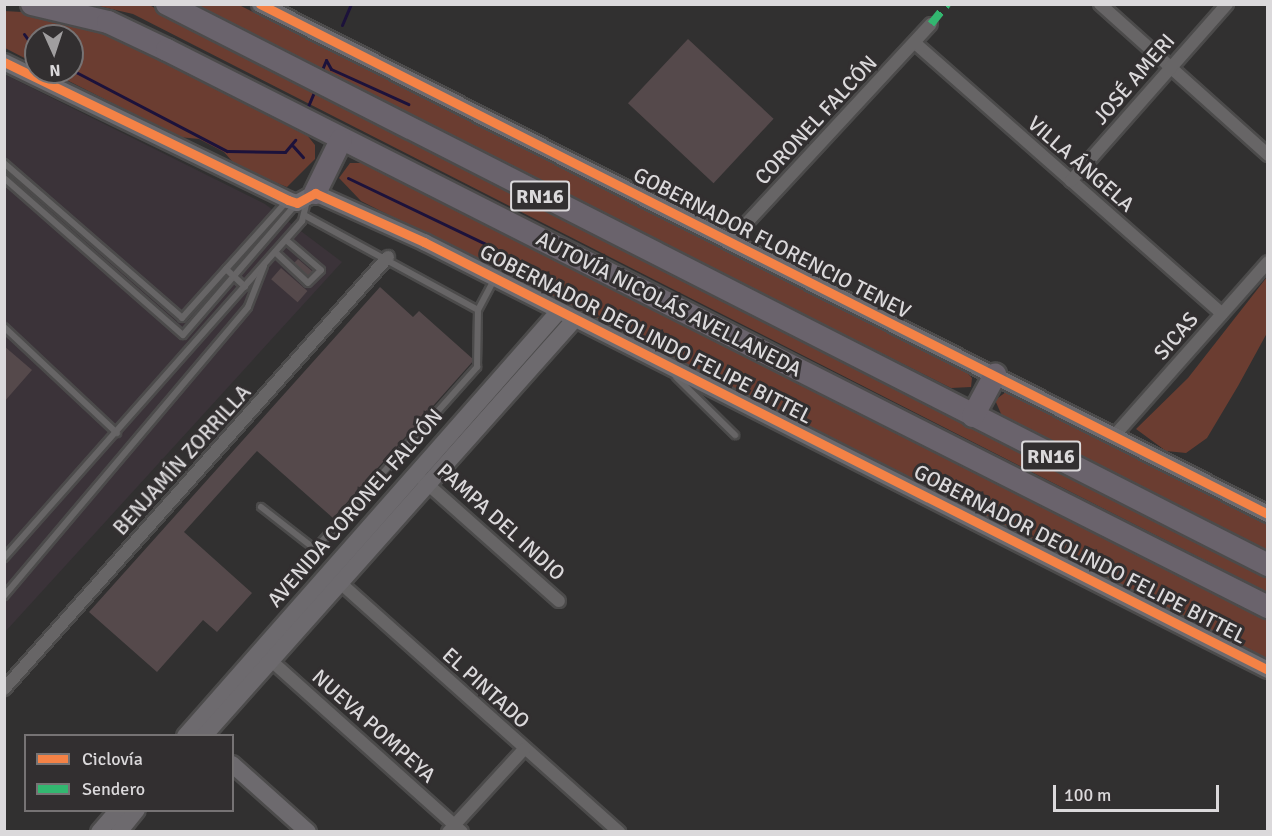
<!DOCTYPE html>
<html>
<head>
<meta charset="utf-8">
<style>
  body { margin:0 }
  #map { position:relative; width:1272px; height:836px; overflow:hidden; background:#313030; font-family:Signika,sans-serif }
  div>[style] { position:absolute }
  [style*='--x'] { left:calc(var(--x)*1px); top:calc(var(--y)*1px); width:calc(var(--w)*1px); rotate:calc(var(--a)*1deg) }
  .built>* { inset:0; background:#3b3339 }
  .green>* { inset:0; background:#6b3d31 }
  .stream>* { height:3px; margin:-1.5px; padding:0 1.5px; transform-origin:1.5px; border-radius:1.5px; background:#1c123b }
  .building>* { inset:0; background:#55494b; transform-origin:0 0 }
  .roads { filter:drop-shadow(2px 0 #4c4b4b) drop-shadow(-2px 0 #4c4b4b) drop-shadow(0 2px #4c4b4b) drop-shadow(0 -2px #4c4b4b) }
  .lane>* { height:6px; margin:-3px; padding:0 3px; transform-origin:3px; border-radius:3px; background:#676566 }
  .street>* { height:12px; margin:-6px; padding:0 6px; transform-origin:6px; border-radius:6px; background:#676566 }
  .secondary>* { height:16px; margin:-8px; padding:0 8px; transform-origin:8px; border-radius:8px; background:#6d6a6e }
  .highway>* { height:22px; margin:-11px; padding:0 11px; transform-origin:11px; border-radius:11px; background:#6a636c }
  .quiet>* { height:8px; margin-top:-4px; transform-origin:0; background:repeating-linear-gradient(90deg,#33b770 0 15px,transparent 0 23px) }
  .cycleway>* { height:9px; margin:-4.5px; padding:0 4.5px; transform-origin:4.5px; border-radius:4.5px; background:#f48246 }
  span { translate:-50% -50%; white-space:nowrap; text-align:center; line-height:1.15; -webkit-text-stroke:6px #322f30; paint-order:stroke }
  .shield-label span { padding:2px 4px; background:#322f30; border:2px solid; border-radius:4px; -webkit-text-stroke-width:0 }
  .shield-label { font-size:20px; color:#dbd9db; font-weight:700 }
  .street-label { font-size:21px; color:#dbd9db }
  .frame { position:absolute; inset:0; border:6px solid #dbd9db; pointer-events:none }
  .legend { position:absolute; left:24px; top:734px; width:210px; height:78px; box-sizing:border-box; background:#322f30; border:2px solid #767374; margin:0; padding:8px 10px; list-style:none; font-size:18px; color:#dbd9db }
  .legend li { display:flex; align-items:center; gap:12px; height:30px }
  .legend b { width:30px; border:2px solid #767374 }
  .north { position:absolute; left:24px; top:24px; width:60px; height:60px; box-sizing:border-box; background:#322f30; border:2px solid #767374; border-radius:50%; rotate:177deg; font-size:16px; font-weight:700; line-height:24px; text-align:center; color:#dbd9db }
  .north::after { content:''; display:block; margin:auto; width:21px; height:27px; background:#a09e9f; clip-path:polygon(50% 0,100% 100%,50% 72%,0 100%) }
  .scale { position:absolute; left:1053px; top:785px; width:166px; height:27px; box-sizing:border-box; border:3px solid #dbd9db; border-top:0; padding-left:8px; font-size:18px; line-height:21px; white-space:nowrap; color:#dbd9db; -webkit-text-stroke:4px #322f30; paint-order:stroke }
</style>
</head>
<body>
<div id="map">
  <div class="built">
    <div style="clip-path:polygon(4px 74px,265px 204px,342px 262px,5px 632px)"></div>
  </div>
  <div class="green">
    <div style="clip-path:polygon(94px 5px,149px 5px,1267px 577px,1267px 592px,133px 14px)"></div>
    <div style="clip-path:polygon(184px 5px,239px 5px,962px 367px,972px 378px,971px 387px,951px 388px)"></div>
    <div style="clip-path:polygon(4px 11px,39px 13px,108px 33px,307px 135px,315px 145px,315px 159px,287px 187px,238px 168px,224px 152px,199px 139px,179px 137px,51px 72px,72px 72px,72px 36px,36px 36px,36px 64px,5px 48px)"></div>
    <div style="clip-path:polygon(350px 163px,363px 163px,1267px 619px,1267px 659px,361px 201px,339px 178px)"></div>
    <div style="clip-path:polygon(1267px 277px,1267px 333px,1238px 386px,1207px 438px,1186px 453px,1166px 451px,1136px 429px,1188px 378px)"></div>
    <div style="clip-path:polygon(1006px 392px,1267px 524px,1267px 551px,1002px 416px,995px 400px)"></div>
  </div>
  <div class="stream">
    <div style="--x:342;--y:25;--w:23;--a:-67"></div>
    <div style="--x:24;--y:34;--w:21;--a:55"></div>
    <div style="--x:326;--y:60;--w:10;--a:61"></div>
    <div style="--x:331;--y:69;--w:85;--a:24.4"></div>
    <div style="--x:72;--y:70;--w:175;--a:27.6"></div>
    <div style="--x:227;--y:151;--w:58;--a:1"></div>
    <div style="--x:285;--y:152;--w:16;--a:-50"></div>
    <div style="--x:321;--y:72;--w:13;--a:-67"></div>
    <div style="--x:306;--y:111;--w:21;--a:-67"></div>
    <div style="--x:293;--y:146;--w:15;--a:48"></div>
    <div style="--x:348;--y:178;--w:164;--a:25.6"></div>
  </div>
  <div class="building">
    <div style="left:688px;top:39px;width:117px;height:88px;rotate:43deg"></div>
    <div style="clip-path:polygon(298px 259px,313px 272px,309px 277px,294px 263px)"></div>
    <div style="left:281px;top:268px;width:35px;height:15px;rotate:41deg"></div>
    <div style="clip-path:polygon(380px 287px,413px 317px,419px 311px,474px 360px,333px 518px,257px 451px,184px 532px,252px 593px,217px 632px,203px 620px,157px 672px,89px 612px)"></div>
    <div style="clip-path:polygon(4px 346px,32px 370px,4px 402px)"></div>
  </div>
  <div class="roads">
    <div class="lane">
      <div style="--x:4;--y:163;--w:236;--a:41"></div>
      <div style="--x:182;--y:318;--w:157;--a:-48.1"></div>
      <div style="--x:4;--y:178;--w:238;--a:41.3"></div>
      <div style="--x:183;--y:335;--w:173;--a:-49.2"></div>
      <div style="--x:304;--y:215;--w:198;--a:28.6"></div>
      <div style="--x:275;--y:252;--w:45;--a:43.2"></div>
      <div style="--x:308;--y:283;--w:18;--a:-45"></div>
      <div style="--x:321;--y:270;--w:46;--a:-139.4"></div>
      <div style="--x:226;--y:269;--w:26;--a:43"></div>
      <div style="--x:4;--y:327;--w:155;--a:43.2"></div>
      <div style="--x:676;--y:377;--w:83;--a:44.5"></div>
      <div style="--x:261;--y:507;--w:68;--a:37.9"></div>
      <div style="--x:315;--y:549;--w:244;--a:-48.3"></div>
      <div style="--x:477;--y:367;--w:57;--a:-89"></div>
      <div style="--x:478;--y:310;--w:36;--a:-62"></div>
      <div style="--x:4;--y:558;--w:450;--a:-48.5"></div>
      <div style="--x:302;--y:221;--w:21;--a:-76"></div>
      <div style="--x:4;--y:596;--w:378;--a:-49.8"></div>
      <div style="--x:248;--y:307;--w:44;--a:-68.7"></div>
    </div>
    <div class="street">
      <div style="--x:1100;--y:4;--w:226;--a:41.9"></div>
      <div style="--x:915;--y:43;--w:409;--a:41.4"></div>
      <div style="--x:1071;--y:181;--w:236;--a:-48.6"></div>
      <div style="--x:729;--y:242;--w:297;--a:-47.2"></div>
      <div style="--x:1114;--y:436;--w:232;--a:-48.5"></div>
      <div style="--x:423;--y:480;--w:182;--a:41.7"></div>
      <div style="--x:336;--y:579;--w:380;--a:41.8"></div>
      <div style="--x:266;--y:656;--w:263;--a:41.9"></div>
      <div style="--x:4;--y:689;--w:578;--a:-48.37"></div>
      <div style="--x:448;--y:832;--w:113;--a:-47.5"></div>
    </div>
    <div class="secondary">
      <div style="--x:260;--y:4;--w:1130;--a:26.84"></div>
      <div style="--x:4;--y:62;--w:316;--a:25.9"></div>
      <div style="--x:288;--y:200;--w:9;--a:18"></div>
      <div style="--x:297;--y:203;--w:21;--a:-29"></div>
      <div style="--x:315;--y:193;--w:120;--a:24.2"></div>
      <div style="--x:424;--y:242;--w:946;--a:26.89"></div>
      <div style="--x:185;--y:736;--w:566;--a:-48.65"></div>
      <div style="--x:204;--y:736;--w:558;--a:-48.34"></div>
      <div style="--x:232;--y:764;--w:102;--a:41.8"></div>
      <div style="--x:99;--y:832;--w:29;--a:-49"></div>
      <div style="--x:119;--y:832;--w:28;--a:-51"></div>
    </div>
    <div class="highway">
      <div style="--x:32;--y:4;--w:78;--a:13.3"></div>
      <div style="--x:108;--y:22;--w:65;--a:25.4"></div>
      <div style="--x:167;--y:50;--w:1234;--a:26.84"></div>
      <div style="--x:167;--y:4;--w:1236;--a:27"></div>
      <div style="--x:315;--y:193;--w:59;--a:-63.9"></div>
      <div style="--x:973;--y:416;--w:47;--a:-61.8"></div>
    </div>
  </div>
  <div class="quiet">
    <div style="--x:931;--y:24;--w:26;--a:-51"></div>
  </div>
  <div class="cycleway">
    <div style="--x:260;--y:4;--w:1130;--a:26.84"></div>
    <div style="--x:4;--y:62;--w:316;--a:25.9"></div>
    <div style="--x:288;--y:200;--w:9;--a:18"></div>
    <div style="--x:297;--y:203;--w:21;--a:-29"></div>
    <div style="--x:315;--y:193;--w:120;--a:24.2"></div>
    <div style="--x:424;--y:242;--w:946;--a:26.89"></div>
  </div>
  <div class="shield-label">
    <span style="left:540px;top:196px">RN16</span>
    <span style="left:1051px;top:456px">RN16</span>
  </div>
  <div class="street-label">
    <span style="left:1134px;top:79px;rotate:-49deg">JOSÉ AMERI</span>
    <span style="left:816px;top:120px;rotate:-47deg">CORONEL FALCÓN</span>
    <span style="left:1081px;top:164px;rotate:41deg">VILLA ÁNGELA</span>
    <span style="left:772px;top:243px;rotate:27deg">GOBERNADOR FLORENCIO TENEV</span>
    <span style="left:669px;top:304px;rotate:27deg">AUTOVÍA NICOLÁS AVELLANEDA</span>
    <span style="left:646px;top:334px;rotate:27deg">GOBERNADOR DEOLINDO FELIPE BITTEL</span>
    <span style="left:1176px;top:336px;rotate:-49deg">SICAS</span>
    <span style="left:182px;top:460px;rotate:-48deg">BENJAMÍN ZORRILLA</span>
    <span style="left:355px;top:508px;rotate:-49deg">AVENIDA CORONEL FALCÓN</span>
    <span style="left:501px;top:522px;rotate:42deg">PAMPA DEL INDIO</span>
    <span style="left:1080px;top:554px;rotate:27deg">GOBERNADOR DEOLINDO FELIPE BITTEL</span>
    <span style="left:486px;top:688px;rotate:42deg">EL PINTADO</span>
    <span style="left:374px;top:726px;rotate:42deg">NUEVA POMPEYA</span>
  </div>
  <div class="frame"></div>
  <ul class="legend">
  <li><b style="height:8px;background:#f48246"></b>Ciclovía</li>
  <li><b style="height:8px;background:#33b770"></b>Sendero</li>
  </ul>
  <div class="north">N</div>
  <div class="scale">100 m</div>
</div>
</body>
</html>
